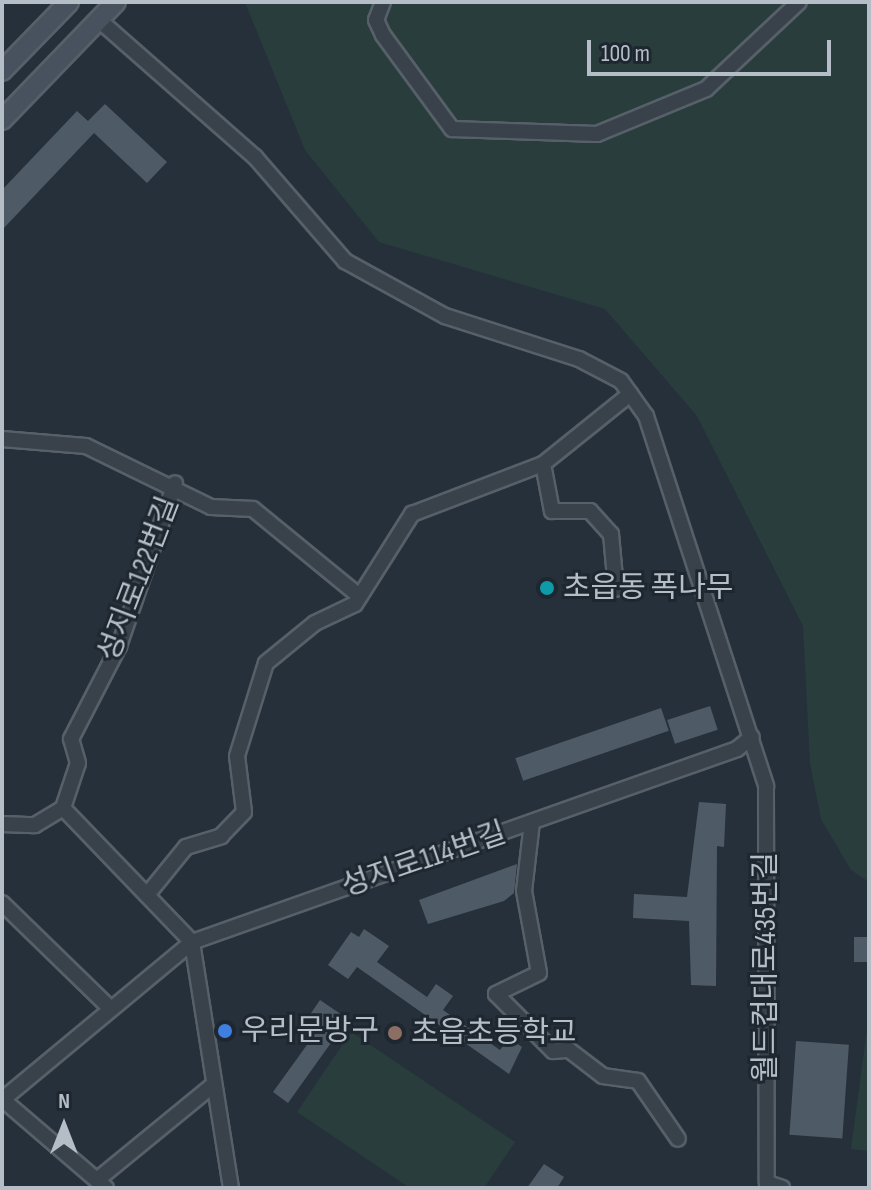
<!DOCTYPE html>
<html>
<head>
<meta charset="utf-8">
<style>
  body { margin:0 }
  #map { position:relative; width:871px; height:1190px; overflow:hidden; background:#26303b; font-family:"Sofia Sans Condensed","Noto Sans KR",sans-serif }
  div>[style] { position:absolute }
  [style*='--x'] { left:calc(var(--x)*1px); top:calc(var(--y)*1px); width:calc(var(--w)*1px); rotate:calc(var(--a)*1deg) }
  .green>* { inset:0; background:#293d3d }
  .building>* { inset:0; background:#4e5b67; transform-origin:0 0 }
  .roads { filter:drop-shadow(2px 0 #576069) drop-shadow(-2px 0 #576069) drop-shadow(0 2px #576069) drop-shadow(0 -2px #576069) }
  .street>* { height:14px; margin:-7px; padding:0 7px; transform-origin:7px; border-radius:7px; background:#39424b }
  .secondary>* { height:18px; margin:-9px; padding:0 9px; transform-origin:9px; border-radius:9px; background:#48525e }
  .dots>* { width:22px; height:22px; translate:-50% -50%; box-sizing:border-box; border:4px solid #1e2730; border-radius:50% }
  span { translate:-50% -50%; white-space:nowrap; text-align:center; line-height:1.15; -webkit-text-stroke:6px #1e2730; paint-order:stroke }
  .street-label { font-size:30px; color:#b5bdc7 }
  .poi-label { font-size:30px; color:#b5bdc7 }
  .left { translate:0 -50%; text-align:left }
  .frame { position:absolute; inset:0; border:4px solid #b5bdc7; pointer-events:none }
  .north { position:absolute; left:24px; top:1086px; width:80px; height:80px; -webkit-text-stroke:6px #1e2730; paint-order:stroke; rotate:0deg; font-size:22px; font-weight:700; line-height:32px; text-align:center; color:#b5bdc7 }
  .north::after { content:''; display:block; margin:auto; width:28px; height:36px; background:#b5bdc7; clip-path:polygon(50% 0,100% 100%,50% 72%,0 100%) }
  .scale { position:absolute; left:587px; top:40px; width:244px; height:36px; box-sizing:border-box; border:4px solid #b5bdc7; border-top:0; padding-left:10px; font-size:24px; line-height:28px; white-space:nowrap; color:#b5bdc7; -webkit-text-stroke:6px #1e2730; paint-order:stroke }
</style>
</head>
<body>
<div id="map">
  <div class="green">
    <div style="clip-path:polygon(245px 2px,869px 2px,869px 882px,851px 870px,821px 819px,810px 763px,803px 626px,697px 416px,605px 309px,379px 242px,305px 150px)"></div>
    <div style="clip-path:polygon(869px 1015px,869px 1151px,851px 1149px)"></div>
    <div style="clip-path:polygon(351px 1032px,515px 1142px,484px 1188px,410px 1188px,297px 1112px)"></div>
  </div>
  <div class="building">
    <div style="clip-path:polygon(105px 104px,167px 162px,147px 183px,94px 133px,2px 230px,2px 190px,77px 111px,88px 121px)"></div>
    <div style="left:710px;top:706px;width:25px;height:45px;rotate:72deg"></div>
    <div style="left:661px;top:708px;width:24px;height:154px;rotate:71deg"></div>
    <div style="clip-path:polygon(699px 802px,726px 804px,724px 847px,717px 846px,716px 986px,691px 985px,689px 921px,633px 918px,634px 894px,687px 897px)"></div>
    <div style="clip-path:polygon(517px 864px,514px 893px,504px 901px,428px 924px,419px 900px)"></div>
    <div style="clip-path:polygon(364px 929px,389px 946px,377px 962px,427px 997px,436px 984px,453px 996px,443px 1010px,500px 1050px,509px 1038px,522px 1047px,509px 1074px,357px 967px,348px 979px,328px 965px,351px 932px,359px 937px)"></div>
    <div style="left:854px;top:937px;width:15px;height:25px"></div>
    <div style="clip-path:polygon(320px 1000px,348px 1019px,288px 1103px,273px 1092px,317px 1031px,305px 1022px)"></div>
    <div style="left:796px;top:1041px;width:53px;height:94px;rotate:4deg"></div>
    <div style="clip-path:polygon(544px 1164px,564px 1177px,557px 1188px,527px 1188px)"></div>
  </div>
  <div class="roads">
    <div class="street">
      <div style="--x:383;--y:2;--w:19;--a:111"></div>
      <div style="--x:376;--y:20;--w:17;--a:65"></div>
      <div style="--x:383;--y:35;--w:117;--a:53.7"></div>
      <div style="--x:452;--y:129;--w:145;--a:2"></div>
      <div style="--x:597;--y:134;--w:118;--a:-22.4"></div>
      <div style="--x:706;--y:89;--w:127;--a:-43.1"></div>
      <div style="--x:99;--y:20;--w:208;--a:41.3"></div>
      <div style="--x:255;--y:157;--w:138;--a:49.1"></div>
      <div style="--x:345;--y:261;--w:114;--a:28.8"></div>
      <div style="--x:445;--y:316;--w:141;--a:17.8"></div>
      <div style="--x:579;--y:359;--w:47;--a:27.6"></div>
      <div style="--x:621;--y:381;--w:43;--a:54.5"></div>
      <div style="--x:646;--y:416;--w:389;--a:72"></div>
      <div style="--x:766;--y:786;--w:397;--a:89.9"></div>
      <div style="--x:767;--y:1183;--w:16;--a:18"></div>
      <div style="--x:2;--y:439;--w:84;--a:4.8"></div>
      <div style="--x:86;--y:446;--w:139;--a:26"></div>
      <div style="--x:211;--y:507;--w:42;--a:2.7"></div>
      <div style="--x:253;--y:509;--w:136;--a:39.3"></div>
      <div style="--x:543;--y:464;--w:48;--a:79.2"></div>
      <div style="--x:552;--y:511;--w:38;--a:0"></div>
      <div style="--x:590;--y:511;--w:31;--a:48"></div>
      <div style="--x:611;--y:534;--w:55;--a:84.8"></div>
      <div style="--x:63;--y:808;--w:186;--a:46.1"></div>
      <div style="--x:192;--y:942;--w:249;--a:81"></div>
      <div style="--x:532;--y:822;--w:69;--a:96.6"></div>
      <div style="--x:524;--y:891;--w:83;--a:79.6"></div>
      <div style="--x:539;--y:973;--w:48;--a:154"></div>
      <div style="--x:496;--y:994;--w:81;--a:45"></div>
      <div style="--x:553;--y:1051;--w:16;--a:-4"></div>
      <div style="--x:569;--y:1050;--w:43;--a:37.4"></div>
      <div style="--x:603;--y:1076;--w:35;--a:8"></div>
      <div style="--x:638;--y:1081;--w:70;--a:55.4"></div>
      <div style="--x:2;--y:824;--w:33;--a:2"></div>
      <div style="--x:35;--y:825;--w:33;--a:-31"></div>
      <div style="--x:63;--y:808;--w:47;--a:-71.6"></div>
      <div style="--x:78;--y:763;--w:25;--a:-106"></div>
      <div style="--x:71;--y:739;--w:105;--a:-62.7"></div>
      <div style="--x:119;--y:646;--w:172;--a:-71"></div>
      <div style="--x:147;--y:895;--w:62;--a:-50.9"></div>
      <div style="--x:186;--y:847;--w:37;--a:-17"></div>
      <div style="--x:221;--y:836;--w:33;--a:-46"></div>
      <div style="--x:244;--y:812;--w:56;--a:-97.1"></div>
      <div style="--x:237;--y:756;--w:97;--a:-72.7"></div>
      <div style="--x:266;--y:663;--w:63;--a:-39.2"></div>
      <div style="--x:315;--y:623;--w:44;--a:-25.4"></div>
      <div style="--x:355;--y:604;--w:107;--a:-57.7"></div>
      <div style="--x:412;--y:514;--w:140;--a:-20.9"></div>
      <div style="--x:543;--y:464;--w:112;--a:-38.8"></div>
      <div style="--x:2;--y:903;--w:152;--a:44.2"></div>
      <div style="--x:2;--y:1099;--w:137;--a:40.6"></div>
      <div style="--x:2;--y:1100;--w:247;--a:-39.7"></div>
      <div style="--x:192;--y:942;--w:578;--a:-19.5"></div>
      <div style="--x:737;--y:749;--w:19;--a:-39"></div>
      <div style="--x:97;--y:1180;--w:150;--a:-39.3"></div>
    </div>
    <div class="secondary">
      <div style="--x:2;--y:71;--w:96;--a:-45.8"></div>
      <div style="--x:2;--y:120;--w:164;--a:-46"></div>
    </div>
  </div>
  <div class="dots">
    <div style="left:547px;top:588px;background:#0f9aa8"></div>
    <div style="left:225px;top:1031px;background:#3f7fe0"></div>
    <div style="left:395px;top:1033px;background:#8d6e63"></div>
  </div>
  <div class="street-label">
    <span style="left:139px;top:579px;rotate:-69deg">성지로122번길</span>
    <span style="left:424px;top:860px;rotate:-19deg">성지로114번길</span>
    <span style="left:766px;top:967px;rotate:-90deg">월드컵대로435번길</span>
  </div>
  <div class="poi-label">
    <span class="left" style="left:563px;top:588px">초읍동 폭나무</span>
    <span class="left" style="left:241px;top:1031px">우리문방구</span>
    <span class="left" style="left:411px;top:1033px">초읍초등학교</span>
  </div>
  <div class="frame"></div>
  <div class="north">N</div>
  <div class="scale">100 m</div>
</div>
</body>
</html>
